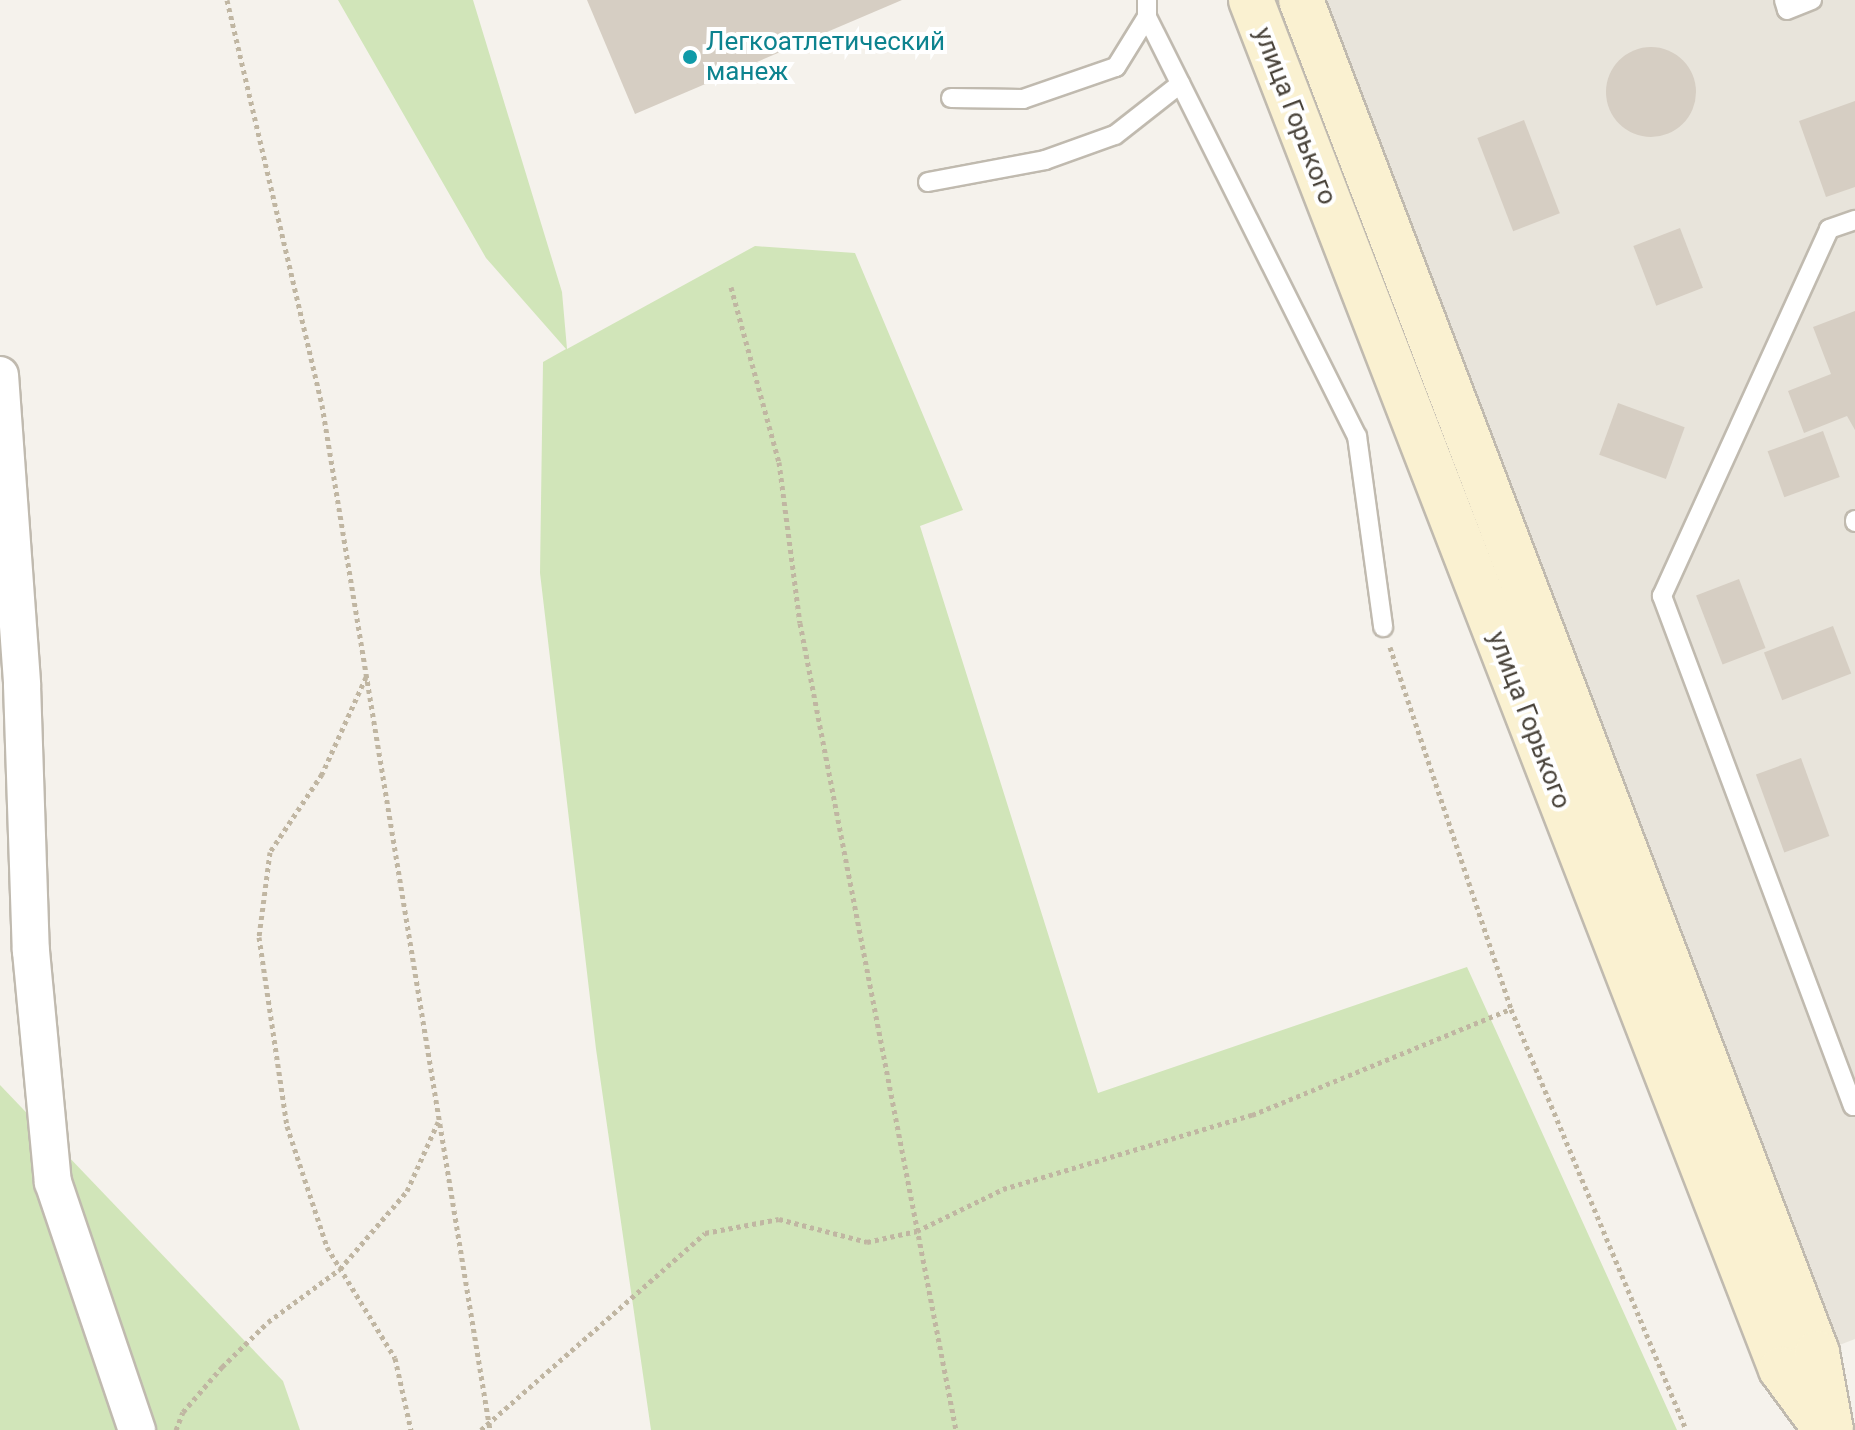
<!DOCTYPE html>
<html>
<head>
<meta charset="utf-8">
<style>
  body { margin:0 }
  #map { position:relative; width:1855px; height:1430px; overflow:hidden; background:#f5f2ec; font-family:Roboto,sans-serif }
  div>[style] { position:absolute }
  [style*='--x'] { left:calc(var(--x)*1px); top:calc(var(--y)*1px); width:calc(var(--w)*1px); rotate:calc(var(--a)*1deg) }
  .residential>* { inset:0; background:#e8e4db }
  .green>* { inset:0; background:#d1e5b9 }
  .building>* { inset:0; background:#d6cec3; transform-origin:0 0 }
  .round { border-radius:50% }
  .path>* { height:5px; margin-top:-2.5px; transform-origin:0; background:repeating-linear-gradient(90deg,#c0b6a2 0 4px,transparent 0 8px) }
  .roads { filter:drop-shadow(2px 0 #c0baaf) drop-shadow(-2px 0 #c0baaf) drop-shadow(0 2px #c0baaf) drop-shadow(0 -2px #c0baaf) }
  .lane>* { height:18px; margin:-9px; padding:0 9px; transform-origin:9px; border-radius:9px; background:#fff }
  .street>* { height:36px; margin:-18px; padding:0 18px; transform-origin:18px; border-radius:18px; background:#fff }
  .secondary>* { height:44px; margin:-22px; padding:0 22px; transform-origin:22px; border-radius:22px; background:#faf1d1 }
  .dots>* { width:22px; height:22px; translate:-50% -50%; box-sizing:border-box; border:4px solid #fff; border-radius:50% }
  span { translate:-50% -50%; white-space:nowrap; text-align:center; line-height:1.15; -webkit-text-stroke:8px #fff; paint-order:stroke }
  .culture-label { font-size:26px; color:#0d838f }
  .left { translate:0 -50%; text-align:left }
  .street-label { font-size:26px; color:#49433a }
</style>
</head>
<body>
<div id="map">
  <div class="residential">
    <div style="clip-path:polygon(1318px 0,1855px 0,1855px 1339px,1829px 1349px)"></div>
  </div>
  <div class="green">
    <div style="clip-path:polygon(338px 0,473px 0,562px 292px,567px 349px,755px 246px,855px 253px,963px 510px,920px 526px,1098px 1093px,1467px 967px,1677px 1430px,651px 1430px,596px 1049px,540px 573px,543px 362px,566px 349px,486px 258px)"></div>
    <div style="clip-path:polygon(0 1085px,283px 1381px,300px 1430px,0 1430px)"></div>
  </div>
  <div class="building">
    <div style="clip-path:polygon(587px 0,902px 0,635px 114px)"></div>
    <div class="round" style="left:1606px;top:47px;width:90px;height:90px"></div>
    <div style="clip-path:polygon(1855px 101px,1855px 187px,1826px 197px,1799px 121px)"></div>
    <div style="left:1524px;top:120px;width:100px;height:50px;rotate:69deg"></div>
    <div style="left:1680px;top:228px;width:64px;height:50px;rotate:69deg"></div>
    <div style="clip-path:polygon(1855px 311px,1855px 430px,1847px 416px,1804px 433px,1788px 391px,1831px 374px,1813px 327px)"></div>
    <div style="left:1618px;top:403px;width:71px;height:55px;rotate:20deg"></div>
    <div style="left:1823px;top:431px;width:49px;height:59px;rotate:70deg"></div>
    <div style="left:1739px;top:579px;width:74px;height:46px;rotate:69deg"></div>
    <div style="left:1833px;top:626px;width:51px;height:74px;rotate:69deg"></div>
    <div style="left:1801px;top:758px;width:83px;height:48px;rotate:70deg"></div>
  </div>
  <div class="path">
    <div style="--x:227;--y:0;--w:416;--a:76.8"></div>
    <div style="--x:322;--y:405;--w:1039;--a:80.69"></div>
    <div style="--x:731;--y:287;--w:181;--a:74.7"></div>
    <div style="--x:779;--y:462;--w:162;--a:82.6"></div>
    <div style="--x:800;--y:623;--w:822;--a:79.06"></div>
    <div style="--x:1390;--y:647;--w:382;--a:71.5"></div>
    <div style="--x:1511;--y:1009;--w:456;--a:67.4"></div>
    <div style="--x:366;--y:677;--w:107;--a:114.4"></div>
    <div style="--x:322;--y:774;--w:94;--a:123.7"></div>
    <div style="--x:270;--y:852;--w:86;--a:97.4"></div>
    <div style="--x:259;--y:937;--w:191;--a:81.6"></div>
    <div style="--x:287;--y:1126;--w:127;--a:71.7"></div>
    <div style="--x:327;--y:1247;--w:130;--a:58.5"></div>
    <div style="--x:395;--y:1358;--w:74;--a:77.5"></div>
    <div style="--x:176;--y:1430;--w:19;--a:-69"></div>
    <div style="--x:183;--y:1412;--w:60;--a:-49.1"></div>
    <div style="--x:222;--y:1367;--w:64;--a:-44.4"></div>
    <div style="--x:268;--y:1322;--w:89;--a:-36.4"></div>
    <div style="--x:340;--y:1269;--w:103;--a:-49.3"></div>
    <div style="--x:407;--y:1191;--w:76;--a:-65.8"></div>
    <div style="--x:481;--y:1430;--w:298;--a:-41.3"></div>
    <div style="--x:705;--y:1233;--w:75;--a:-10.7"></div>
    <div style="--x:779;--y:1219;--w:91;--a:14.6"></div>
    <div style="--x:867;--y:1242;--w:51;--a:-12.4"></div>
    <div style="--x:917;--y:1231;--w:96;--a:-26"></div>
    <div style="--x:1003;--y:1189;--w:260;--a:-16.6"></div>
    <div style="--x:1252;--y:1115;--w:280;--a:-22.3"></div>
  </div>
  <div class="roads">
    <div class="lane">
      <div style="--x:1784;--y:0;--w:10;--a:73"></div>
      <div style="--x:1787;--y:10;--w:27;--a:-22"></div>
      <div style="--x:1147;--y:17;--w:469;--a:63.4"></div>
      <div style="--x:1357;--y:436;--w:193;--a:82.2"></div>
      <div style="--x:951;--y:98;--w:72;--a:0.8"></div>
      <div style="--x:1023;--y:99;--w:98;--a:-19"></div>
      <div style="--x:1116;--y:67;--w:59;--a:-58.2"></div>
      <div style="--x:1147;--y:17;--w:17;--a:-90"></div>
      <div style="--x:928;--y:182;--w:119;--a:-10.6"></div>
      <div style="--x:1045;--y:160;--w:74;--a:-19.7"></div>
      <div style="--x:1115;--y:135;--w:83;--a:-38.1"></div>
      <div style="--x:1855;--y:520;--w:2;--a:90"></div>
      <div style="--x:1853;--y:1106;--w:545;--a:-110.53"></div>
      <div style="--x:1662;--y:596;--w:403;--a:-65.5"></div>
      <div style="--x:1829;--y:229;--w:28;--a:-19"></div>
    </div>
    <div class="street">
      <div style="--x:0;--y:375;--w:311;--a:85.9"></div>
      <div style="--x:22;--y:685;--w:266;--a:88.1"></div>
      <div style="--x:31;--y:951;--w:232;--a:84.6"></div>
      <div style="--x:53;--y:1182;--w:262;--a:71.3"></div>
    </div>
    <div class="secondary">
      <div style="--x:1251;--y:0;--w:1468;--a:68.84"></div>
      <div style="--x:1781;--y:1369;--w:76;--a:53.6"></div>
      <div style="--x:1301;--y:0;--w:1448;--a:69.12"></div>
      <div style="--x:1817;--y:1353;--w:78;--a:79.7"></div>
    </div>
  </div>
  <div class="dots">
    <div style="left:690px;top:57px;background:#0f9aa8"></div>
  </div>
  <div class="culture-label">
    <span class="left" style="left:706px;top:57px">Легкоатлетический<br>манеж</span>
  </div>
  <div class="street-label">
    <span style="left:1295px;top:116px;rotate:69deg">улица Горького</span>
    <span style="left:1529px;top:720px;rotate:69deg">улица Горького</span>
  </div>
</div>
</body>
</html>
